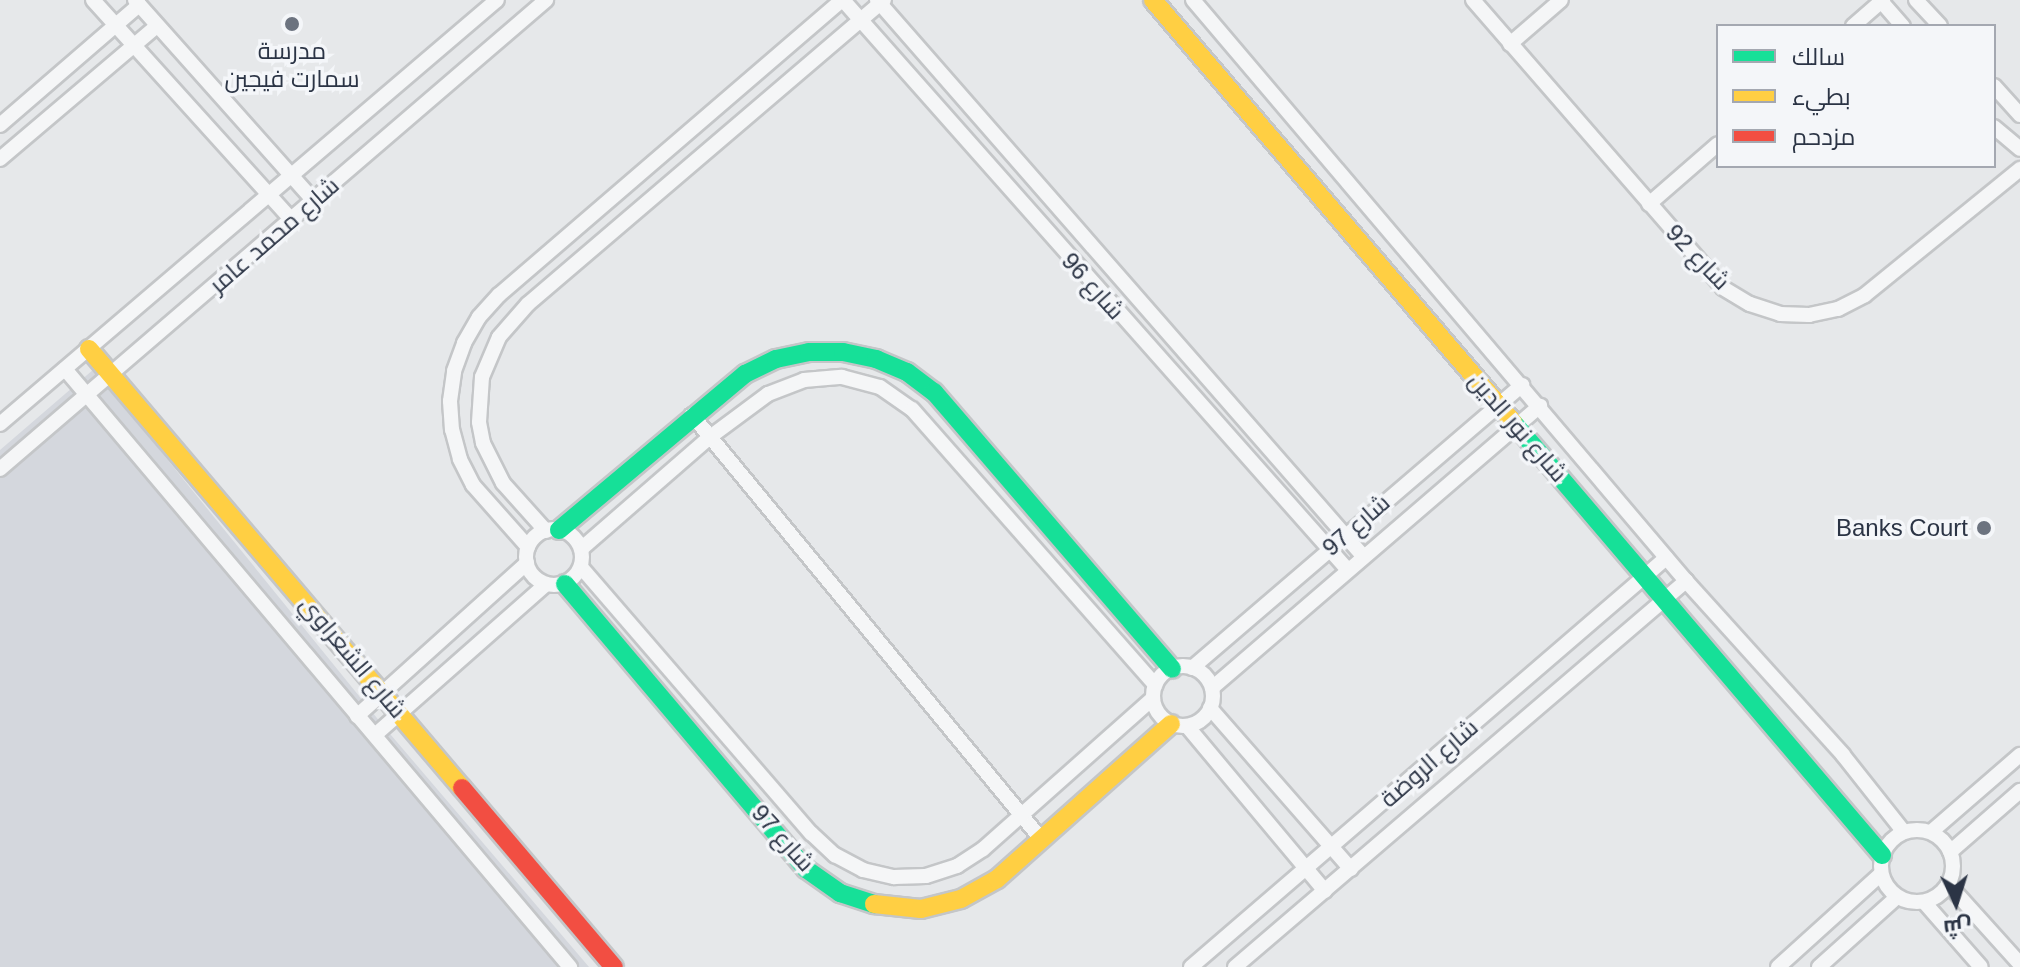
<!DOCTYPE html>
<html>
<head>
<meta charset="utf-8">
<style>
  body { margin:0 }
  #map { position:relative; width:2020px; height:967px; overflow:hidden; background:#e6e8ea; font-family:Arial,Cairo,sans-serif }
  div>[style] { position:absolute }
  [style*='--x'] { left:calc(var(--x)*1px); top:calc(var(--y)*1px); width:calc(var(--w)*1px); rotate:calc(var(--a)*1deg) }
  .built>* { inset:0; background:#d4d7dd }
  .roads { filter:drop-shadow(2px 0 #c4c6c8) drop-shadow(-2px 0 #c4c6c8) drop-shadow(0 2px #c4c6c8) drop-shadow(0 -2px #c4c6c8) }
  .street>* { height:14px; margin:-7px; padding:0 7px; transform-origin:7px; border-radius:7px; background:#f5f6f7 }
  .street>.ring { margin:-7px; padding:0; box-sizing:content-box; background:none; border:14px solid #f5f6f7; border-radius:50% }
  .fast>* { height:18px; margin:-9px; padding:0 9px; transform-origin:9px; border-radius:9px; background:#16e098 }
  .slow>* { height:18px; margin:-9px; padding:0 9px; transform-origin:9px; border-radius:9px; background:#ffcf43 }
  .jam>* { height:18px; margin:-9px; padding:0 9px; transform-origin:9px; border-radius:9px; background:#f24e42 }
  .dots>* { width:22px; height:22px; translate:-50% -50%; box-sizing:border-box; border:4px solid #f4f6f9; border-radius:50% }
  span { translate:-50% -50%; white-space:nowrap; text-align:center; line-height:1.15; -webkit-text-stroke:7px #f4f6f9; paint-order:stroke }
  .poi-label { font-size:24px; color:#2b3445 }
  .right { translate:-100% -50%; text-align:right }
  .street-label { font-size:24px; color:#2b3445 }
  .legend { position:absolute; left:1716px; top:24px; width:280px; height:144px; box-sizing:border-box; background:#f4f6f9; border:2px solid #a4a8b1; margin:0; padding:10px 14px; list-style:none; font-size:24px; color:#2b3445 }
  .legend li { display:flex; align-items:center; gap:16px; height:40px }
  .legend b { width:40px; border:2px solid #a4a8b1 }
  .north { position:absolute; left:1916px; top:863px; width:80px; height:80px; -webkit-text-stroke:6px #f4f6f9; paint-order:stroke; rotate:176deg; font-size:22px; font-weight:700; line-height:32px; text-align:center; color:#2b3445 }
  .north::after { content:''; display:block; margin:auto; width:28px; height:36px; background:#2b3445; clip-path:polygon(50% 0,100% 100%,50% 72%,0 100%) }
</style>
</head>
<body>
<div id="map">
  <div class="built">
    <div style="clip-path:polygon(94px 369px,385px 728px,589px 967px,0 967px,0 450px)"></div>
  </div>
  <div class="roads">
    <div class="street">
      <div style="--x:93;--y:0;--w:297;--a:47.9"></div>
      <div style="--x:135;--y:0;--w:269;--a:48.3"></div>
      <div style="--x:843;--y:0;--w:760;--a:48.47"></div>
      <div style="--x:877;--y:0;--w:738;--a:48.84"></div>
      <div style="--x:1193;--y:0;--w:762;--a:49.68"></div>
      <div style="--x:1686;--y:581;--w:234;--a:47.9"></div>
      <div style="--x:1843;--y:755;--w:98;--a:51.6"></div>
      <div style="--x:1473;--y:0;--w:381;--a:49"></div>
      <div style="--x:1723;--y:288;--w:31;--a:31"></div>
      <div style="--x:1750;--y:304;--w:32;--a:18"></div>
      <div style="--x:1780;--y:314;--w:29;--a:2"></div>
      <div style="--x:1809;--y:315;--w:30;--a:-12"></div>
      <div style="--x:1838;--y:309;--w:30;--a:-27"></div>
      <div style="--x:1865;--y:295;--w:200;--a:-39.1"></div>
      <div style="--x:1880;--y:0;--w:35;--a:49"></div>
      <div style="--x:1916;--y:0;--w:35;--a:47"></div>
      <div style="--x:1853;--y:26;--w:40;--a:-41"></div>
      <div style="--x:1510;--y:44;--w:67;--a:-40.8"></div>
      <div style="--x:1994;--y:86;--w:39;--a:48"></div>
      <div style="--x:0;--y:125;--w:184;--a:-40.8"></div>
      <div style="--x:1994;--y:127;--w:34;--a:40"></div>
      <div style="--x:0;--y:159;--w:206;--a:-40.3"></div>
      <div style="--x:1649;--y:204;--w:91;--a:-41"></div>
      <div style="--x:65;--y:369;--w:783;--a:49.82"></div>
      <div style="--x:692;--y:415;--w:551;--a:50.53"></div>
      <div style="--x:0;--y:424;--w:653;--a:-40.47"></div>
      <div style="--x:0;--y:469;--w:720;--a:-40.66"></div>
      <div class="ring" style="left:526px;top:529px;width:42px;height:42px"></div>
      <div style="--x:546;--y:531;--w:64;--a:-131.9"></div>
      <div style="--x:503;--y:483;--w:45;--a:-116.6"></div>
      <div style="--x:483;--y:443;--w:21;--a:-101"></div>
      <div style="--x:479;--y:422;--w:45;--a:-86.2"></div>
      <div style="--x:482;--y:377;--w:43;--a:-67"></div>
      <div style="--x:499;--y:337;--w:44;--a:-48.7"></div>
      <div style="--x:528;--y:304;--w:468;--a:-40.5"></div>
      <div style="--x:528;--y:547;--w:83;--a:-131.6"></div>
      <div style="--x:473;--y:485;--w:29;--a:-117"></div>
      <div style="--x:460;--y:459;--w:30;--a:-105"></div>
      <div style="--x:452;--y:430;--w:29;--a:-94"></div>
      <div style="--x:450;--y:401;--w:30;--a:-82"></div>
      <div style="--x:454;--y:371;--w:30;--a:-70"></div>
      <div style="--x:464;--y:343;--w:30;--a:-60"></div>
      <div style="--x:479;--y:317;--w:30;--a:-48"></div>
      <div style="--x:499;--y:295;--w:452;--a:-40.7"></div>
      <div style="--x:581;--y:549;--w:171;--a:-41"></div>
      <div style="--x:710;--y:437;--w:72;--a:-36.6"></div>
      <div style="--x:768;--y:394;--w:39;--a:-21"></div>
      <div style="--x:804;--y:380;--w:38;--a:-5"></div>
      <div style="--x:842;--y:377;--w:39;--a:15"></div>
      <div style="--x:880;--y:387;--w:39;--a:35"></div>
      <div style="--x:912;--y:409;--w:368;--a:48.6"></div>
      <div style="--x:581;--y:567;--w:352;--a:49.2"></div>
      <div style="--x:811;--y:833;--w:33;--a:43"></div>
      <div style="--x:835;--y:855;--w:32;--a:28"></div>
      <div style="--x:863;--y:870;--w:32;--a:13"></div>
      <div style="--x:894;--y:877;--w:32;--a:-2"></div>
      <div style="--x:926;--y:876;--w:33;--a:-18"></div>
      <div style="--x:957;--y:866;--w:31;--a:-33"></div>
      <div style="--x:983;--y:849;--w:227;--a:-41.6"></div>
      <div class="ring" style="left:1153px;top:666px;width:46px;height:46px"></div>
      <div style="--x:1192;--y:668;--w:435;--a:-40.6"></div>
      <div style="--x:1212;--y:688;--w:433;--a:-40.7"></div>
      <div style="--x:1210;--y:708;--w:214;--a:48.8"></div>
      <div style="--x:357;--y:716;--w:229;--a:-42"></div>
      <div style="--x:1187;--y:726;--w:215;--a:50.1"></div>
      <div style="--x:375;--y:735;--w:228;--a:-41.4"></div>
      <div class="ring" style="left:1881px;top:830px;width:58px;height:58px"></div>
      <div style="--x:1931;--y:832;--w:118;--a:-40.9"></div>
      <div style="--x:1950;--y:852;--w:93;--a:-41.1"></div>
      <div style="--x:1948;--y:884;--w:108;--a:48"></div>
      <div style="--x:1924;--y:902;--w:86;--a:48.8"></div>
      <div style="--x:1191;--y:967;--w:627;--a:-40.73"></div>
      <div style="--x:1235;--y:967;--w:594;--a:-40.56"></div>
      <div style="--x:1778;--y:967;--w:139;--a:-42.1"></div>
      <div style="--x:1819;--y:967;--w:105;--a:-41.9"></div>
    </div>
    <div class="fast">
      <div style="--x:1513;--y:422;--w:569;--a:49.56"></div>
      <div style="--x:559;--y:530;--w:243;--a:-40"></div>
      <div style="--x:745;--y:374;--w:34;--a:-26"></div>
      <div style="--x:776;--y:359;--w:34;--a:-12"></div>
      <div style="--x:809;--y:352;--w:34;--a:0"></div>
      <div style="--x:843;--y:352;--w:34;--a:12"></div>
      <div style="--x:876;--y:359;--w:34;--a:23"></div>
      <div style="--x:907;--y:372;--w:34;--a:37"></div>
      <div style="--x:934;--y:392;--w:365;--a:49.3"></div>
      <div style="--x:565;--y:584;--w:373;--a:49.8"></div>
      <div style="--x:806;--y:869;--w:42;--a:35.2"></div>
      <div style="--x:840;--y:893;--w:36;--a:18"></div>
    </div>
    <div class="slow">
      <div style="--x:1153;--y:0;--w:555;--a:49.53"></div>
      <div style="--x:89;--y:349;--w:576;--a:49.65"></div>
      <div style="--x:874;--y:904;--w:47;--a:6.1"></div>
      <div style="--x:921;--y:909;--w:41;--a:-14"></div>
      <div style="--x:961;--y:899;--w:41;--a:-29.1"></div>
      <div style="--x:997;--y:879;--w:233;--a:-41.7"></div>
    </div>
    <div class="jam">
      <div style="--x:462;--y:788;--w:235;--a:49.7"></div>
    </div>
  </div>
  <div class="dots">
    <div style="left:292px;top:24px;background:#6c737f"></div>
    <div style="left:1984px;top:528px;background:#6c737f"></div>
  </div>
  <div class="poi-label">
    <span style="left:292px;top:65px">مدرسة<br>سمارت فيجين</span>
    <span class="right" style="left:1968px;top:528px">Banks Court</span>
  </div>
  <div class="street-label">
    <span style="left:274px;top:235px;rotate:-41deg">شارع محمد عامر</span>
    <span style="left:1698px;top:257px;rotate:46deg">شارع 92</span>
    <span style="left:1093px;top:286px;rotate:48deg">شارع 96</span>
    <span style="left:1518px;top:427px;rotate:49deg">شارع نور الدين</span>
    <span style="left:1356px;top:525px;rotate:-41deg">شارع 97</span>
    <span style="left:353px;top:657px;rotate:50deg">شارع الشعراوي</span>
    <span style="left:1429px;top:763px;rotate:-41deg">شارع الروضة</span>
    <span style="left:783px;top:838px;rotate:48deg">شارع 97</span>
  </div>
  <ul class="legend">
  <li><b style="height:10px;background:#16e098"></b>سالك</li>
  <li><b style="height:10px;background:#ffcf43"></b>بطيء</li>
  <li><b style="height:10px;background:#f24e42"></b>مزدحم</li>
  </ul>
  <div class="north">ش</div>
</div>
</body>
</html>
